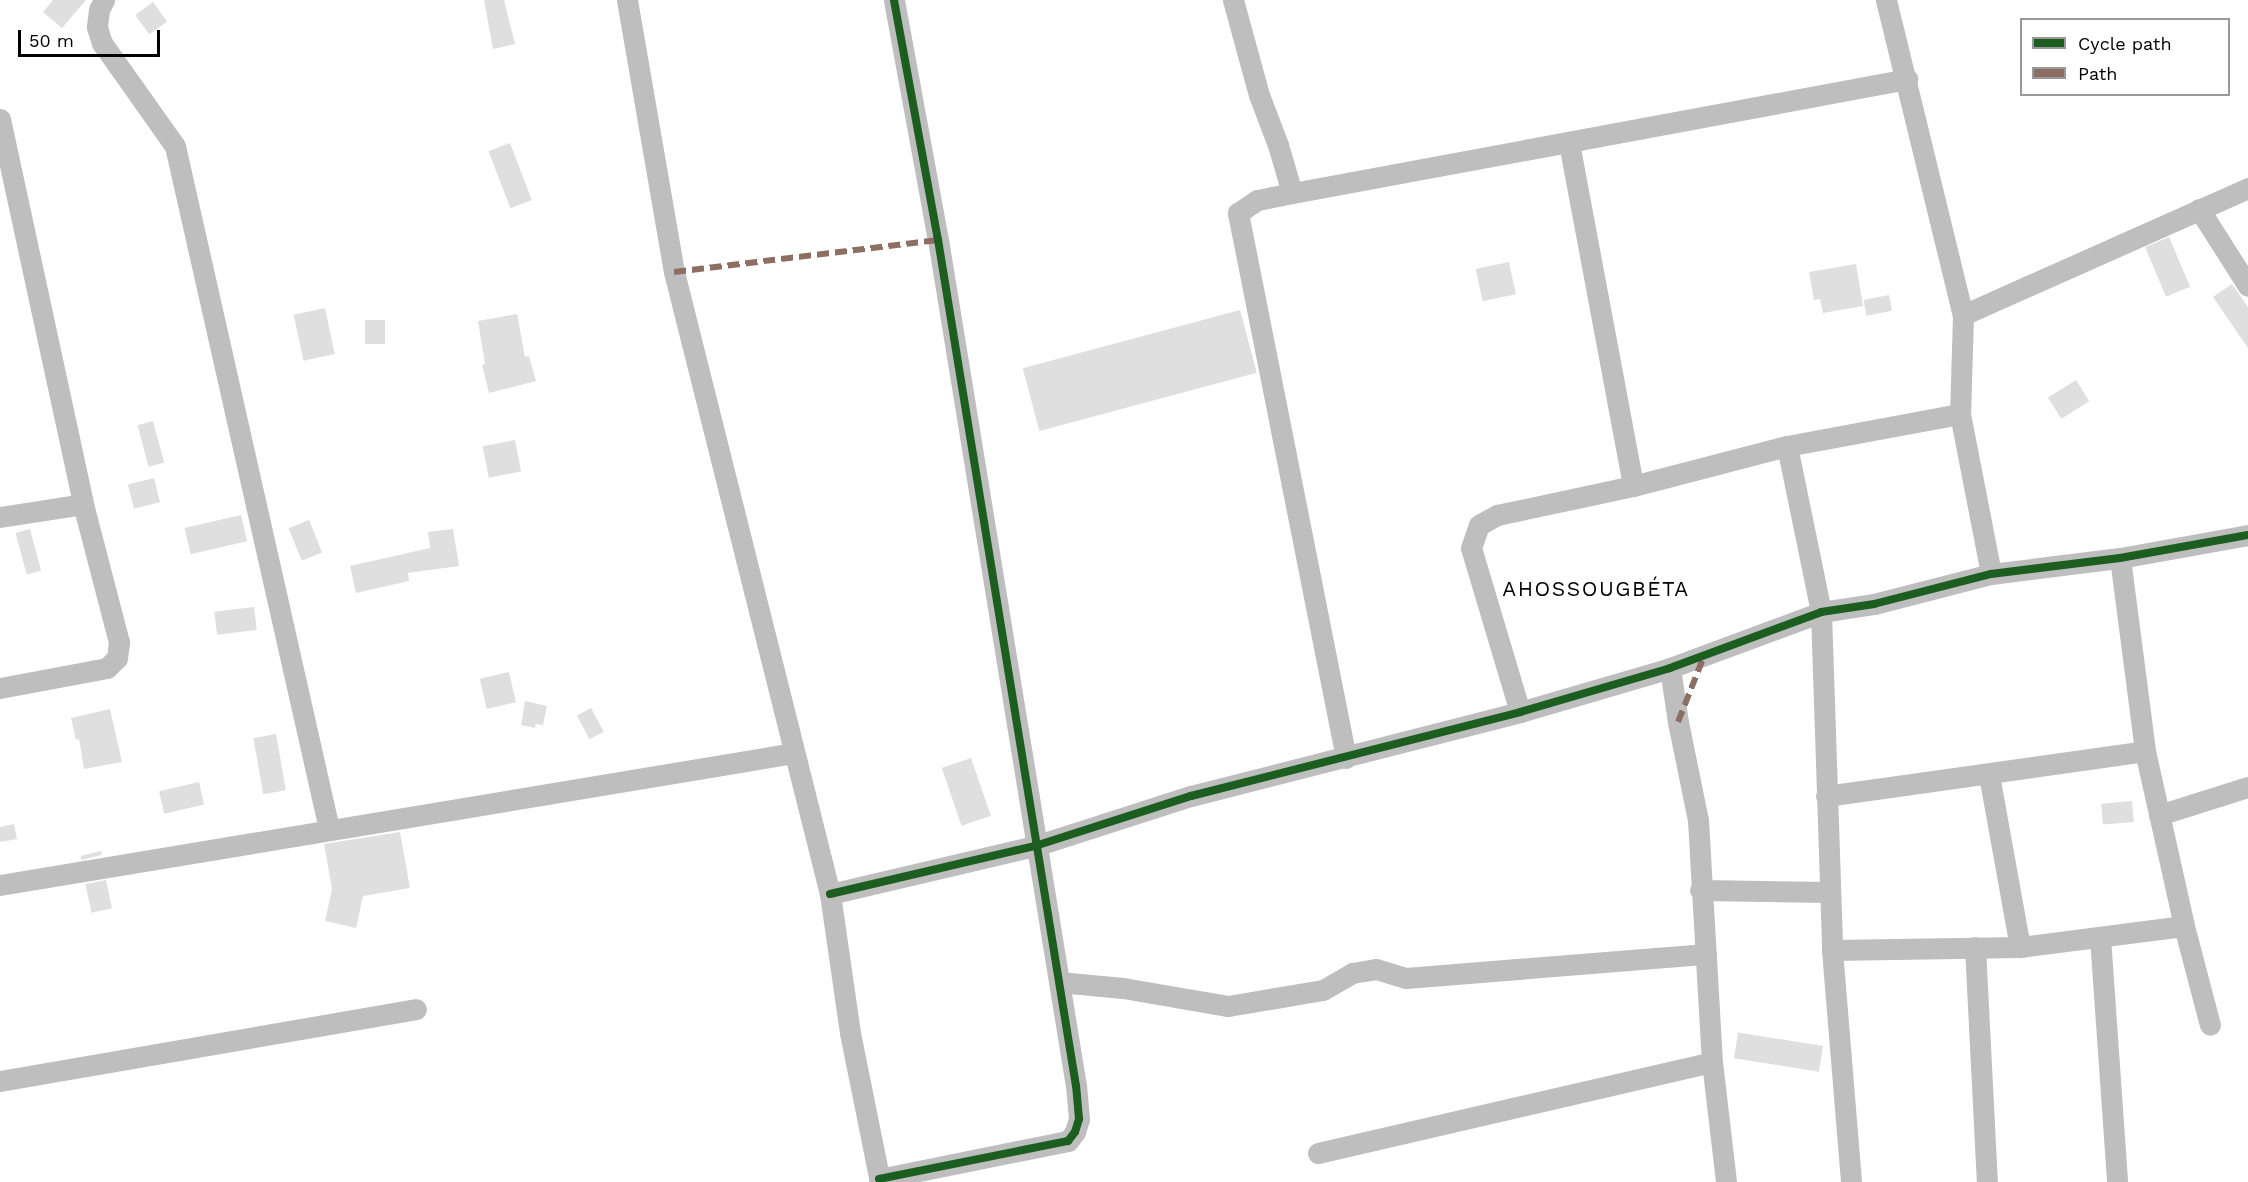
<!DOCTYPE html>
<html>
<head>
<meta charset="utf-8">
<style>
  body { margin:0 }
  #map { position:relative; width:2248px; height:1182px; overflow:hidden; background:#fff; font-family:"Work Sans",sans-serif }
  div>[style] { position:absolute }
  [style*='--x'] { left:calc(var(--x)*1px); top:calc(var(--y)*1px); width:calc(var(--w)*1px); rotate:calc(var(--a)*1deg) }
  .building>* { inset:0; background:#dfdfdf; transform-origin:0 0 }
  .minor>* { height:21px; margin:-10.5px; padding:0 10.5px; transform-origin:10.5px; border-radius:10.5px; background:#bebebe }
  .quiet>* { height:6px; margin-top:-3px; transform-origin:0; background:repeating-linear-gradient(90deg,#8d6e63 0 12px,transparent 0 18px) }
  .cycleway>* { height:8px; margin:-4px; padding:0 4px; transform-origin:4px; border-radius:4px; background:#1b5e20 }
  span { translate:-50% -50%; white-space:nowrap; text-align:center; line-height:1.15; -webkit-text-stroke:4.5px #fff; paint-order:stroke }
  .quarter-label { font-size:21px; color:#000; letter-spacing:1.5px }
  .legend { position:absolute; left:2020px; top:18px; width:210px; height:78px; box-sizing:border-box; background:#fff; border:2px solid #999; margin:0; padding:8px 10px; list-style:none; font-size:18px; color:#000 }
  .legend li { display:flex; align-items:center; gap:12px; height:30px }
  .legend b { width:30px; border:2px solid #999 }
  .scale { position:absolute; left:18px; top:30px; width:142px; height:27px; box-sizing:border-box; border:3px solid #000; border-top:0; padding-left:8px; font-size:18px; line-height:21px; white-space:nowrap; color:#000; -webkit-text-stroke:4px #fff; paint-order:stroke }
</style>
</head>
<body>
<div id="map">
  <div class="building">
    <div style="clip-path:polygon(53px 0,86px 0,62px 28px,43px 12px)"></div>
    <div style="clip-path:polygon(484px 0,504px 0,515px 44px,493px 49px)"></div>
    <div style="left:153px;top:2px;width:24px;height:22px;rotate:54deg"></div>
    <div style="left:510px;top:143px;width:61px;height:23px;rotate:69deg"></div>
    <div style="left:2169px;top:237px;width:54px;height:26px;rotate:67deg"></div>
    <div style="left:1509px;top:262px;width:33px;height:34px;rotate:78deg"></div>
    <div style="clip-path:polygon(1856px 264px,1863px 306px,1823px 313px,1820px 299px,1814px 300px,1809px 272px)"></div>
    <div style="clip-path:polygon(2232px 284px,2248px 307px,2248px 348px,2213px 297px)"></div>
    <div style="left:1889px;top:295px;width:16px;height:26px;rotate:79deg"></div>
    <div style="left:325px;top:308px;width:47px;height:32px;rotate:78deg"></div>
    <div style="left:1240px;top:310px;width:65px;height:225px;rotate:75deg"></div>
    <div style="clip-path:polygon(517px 314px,525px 357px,529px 356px,536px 381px,489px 393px,482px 365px,485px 364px,478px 321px)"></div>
    <div style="left:365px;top:320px;width:20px;height:24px"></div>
    <div style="left:2076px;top:380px;width:25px;height:33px;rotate:58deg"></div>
    <div style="left:153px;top:421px;width:43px;height:16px;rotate:75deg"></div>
    <div style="left:515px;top:440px;width:32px;height:33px;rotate:79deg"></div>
    <div style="left:154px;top:478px;width:25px;height:27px;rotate:76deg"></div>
    <div style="left:241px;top:515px;width:27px;height:58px;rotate:77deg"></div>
    <div style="left:309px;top:520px;width:35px;height:22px;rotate:68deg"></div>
    <div style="left:30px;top:529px;width:43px;height:15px;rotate:75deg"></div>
    <div style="clip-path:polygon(453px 529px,459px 566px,408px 573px,409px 581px,356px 593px,350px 566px,430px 548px,428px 532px)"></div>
    <div style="left:254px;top:607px;width:23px;height:40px;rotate:83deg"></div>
    <div style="left:509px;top:672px;width:31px;height:30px;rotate:77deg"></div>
    <div style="clip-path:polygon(525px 701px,547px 706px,543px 725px,536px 724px,535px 728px,521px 725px)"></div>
    <div style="left:591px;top:708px;width:27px;height:16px;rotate:62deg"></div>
    <div style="clip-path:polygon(110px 709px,122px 762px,84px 769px,79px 739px,76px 740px,71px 718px)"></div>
    <div style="left:276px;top:734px;width:57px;height:23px;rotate:80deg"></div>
    <div style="left:971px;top:758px;width:61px;height:31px;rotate:71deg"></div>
    <div style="left:199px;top:782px;width:23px;height:41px;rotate:77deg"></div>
    <div style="left:2132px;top:801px;width:21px;height:31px;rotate:85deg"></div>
    <div style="clip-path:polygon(14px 824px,17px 839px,0 842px,0 827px)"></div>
    <div style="clip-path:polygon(400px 832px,410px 888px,363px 896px,356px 928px,325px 921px,332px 889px,324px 844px)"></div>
    <div style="left:101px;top:851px;width:4px;height:21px;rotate:76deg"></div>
    <div style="left:106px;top:880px;width:29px;height:21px;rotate:78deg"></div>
    <div style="left:1823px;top:1046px;width:26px;height:86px;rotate:99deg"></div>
  </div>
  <div class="minor">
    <div style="--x:104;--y:0;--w:11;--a:117"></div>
    <div style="--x:99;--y:10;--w:17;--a:97"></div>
    <div style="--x:97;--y:27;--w:17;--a:73"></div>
    <div style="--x:102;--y:43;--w:126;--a:54.7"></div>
    <div style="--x:175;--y:146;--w:700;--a:77.29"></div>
    <div style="--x:627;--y:0;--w:276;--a:80.2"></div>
    <div style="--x:674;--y:272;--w:641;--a:75.92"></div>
    <div style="--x:830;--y:894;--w:140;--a:81.8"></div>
    <div style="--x:850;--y:1033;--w:152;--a:78.6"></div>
    <div style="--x:1233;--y:0;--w:98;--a:74.7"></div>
    <div style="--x:1259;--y:95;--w:53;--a:69.2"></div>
    <div style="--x:1278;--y:145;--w:50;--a:73.7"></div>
    <div style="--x:1886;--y:0;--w:324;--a:76.3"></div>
    <div style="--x:1963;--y:315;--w:99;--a:91.7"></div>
    <div style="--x:1960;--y:414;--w:163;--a:79"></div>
    <div style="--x:0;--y:119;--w:394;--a:77.8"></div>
    <div style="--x:83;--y:504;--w:143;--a:75.4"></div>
    <div style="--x:119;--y:642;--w:16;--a:97"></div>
    <div style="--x:117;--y:658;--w:14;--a:135"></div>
    <div style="--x:107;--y:668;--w:109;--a:169.4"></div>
    <div style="--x:1569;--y:143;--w:349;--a:79.4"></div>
    <div style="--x:2199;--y:209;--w:91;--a:57.5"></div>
    <div style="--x:1963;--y:315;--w:312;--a:-24"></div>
    <div style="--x:1787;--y:446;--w:169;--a:78.4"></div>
    <div style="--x:1821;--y:612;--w:338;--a:88.1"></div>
    <div style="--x:1832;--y:950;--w:233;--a:85.3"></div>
    <div style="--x:0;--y:517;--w:84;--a:-8.9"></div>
    <div style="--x:2120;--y:558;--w:195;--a:82.6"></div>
    <div style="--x:2145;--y:751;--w:179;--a:77.4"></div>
    <div style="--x:2184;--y:926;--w:102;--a:75.3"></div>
    <div style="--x:1670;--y:668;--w:55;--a:81.6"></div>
    <div style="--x:1678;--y:722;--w:100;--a:78.5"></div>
    <div style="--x:1698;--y:820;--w:242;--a:86.7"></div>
    <div style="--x:1712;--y:1062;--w:121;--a:83.3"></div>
    <div style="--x:1520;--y:712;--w:171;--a:-106.6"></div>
    <div style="--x:1471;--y:548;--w:24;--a:-71"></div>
    <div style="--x:1479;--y:525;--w:21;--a:-29"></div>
    <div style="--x:1497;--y:515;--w:139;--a:-12"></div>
    <div style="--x:1633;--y:486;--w:159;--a:-14.6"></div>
    <div style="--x:1787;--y:446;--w:176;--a:-10.5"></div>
    <div style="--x:1346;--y:758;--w:556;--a:-101.21"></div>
    <div style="--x:1238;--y:213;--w:23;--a:-34"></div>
    <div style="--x:1257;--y:200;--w:25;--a:-11"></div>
    <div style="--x:1282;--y:195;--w:636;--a:-10.51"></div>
    <div style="--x:1989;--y:775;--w:175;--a:79.8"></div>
    <div style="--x:1826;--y:796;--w:322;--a:-8"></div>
    <div style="--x:2159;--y:815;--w:93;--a:-17.5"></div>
    <div style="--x:0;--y:885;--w:805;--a:-9.44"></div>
    <div style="--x:1700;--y:890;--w:129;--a:0.9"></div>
    <div style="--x:830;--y:894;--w:211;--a:-13.2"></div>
    <div style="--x:1035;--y:846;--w:164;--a:-17.8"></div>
    <div style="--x:1191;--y:796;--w:340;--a:-14.3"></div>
    <div style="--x:1520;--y:712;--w:156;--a:-16.3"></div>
    <div style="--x:1670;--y:668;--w:161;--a:-20.3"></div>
    <div style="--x:1821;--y:612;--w:54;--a:-8.6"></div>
    <div style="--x:1874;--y:604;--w:121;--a:-14.4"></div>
    <div style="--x:1991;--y:574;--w:130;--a:-7.1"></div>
    <div style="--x:2120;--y:558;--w:130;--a:-10.2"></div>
    <div style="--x:2100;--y:937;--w:246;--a:86"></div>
    <div style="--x:1975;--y:947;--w:235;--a:87.1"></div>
    <div style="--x:1832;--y:950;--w:188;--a:-0.9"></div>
    <div style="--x:2020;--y:947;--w:165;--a:-7.3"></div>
    <div style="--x:1059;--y:982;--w:64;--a:5.4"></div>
    <div style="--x:1123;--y:988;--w:107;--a:9.7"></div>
    <div style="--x:1228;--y:1006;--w:96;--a:-9.6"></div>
    <div style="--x:1323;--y:990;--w:34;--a:-30"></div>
    <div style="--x:1352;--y:973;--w:24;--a:-9"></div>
    <div style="--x:1376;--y:969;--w:31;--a:17"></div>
    <div style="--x:1406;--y:978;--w:301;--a:-4.6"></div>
    <div style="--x:0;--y:1081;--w:422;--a:-9.8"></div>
    <div style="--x:1318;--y:1153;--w:404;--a:-13"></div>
    <div style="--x:879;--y:1179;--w:193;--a:-11.4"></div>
    <div style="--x:1068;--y:1141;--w:11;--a:-52"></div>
    <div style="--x:1075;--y:1132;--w:14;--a:-73"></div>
    <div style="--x:1079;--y:1119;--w:33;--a:-95"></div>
    <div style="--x:1076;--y:1086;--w:857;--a:-99.26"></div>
    <div style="--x:938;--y:240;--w:244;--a:-100.4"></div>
  </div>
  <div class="quiet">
    <div style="--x:674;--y:272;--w:266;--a:-6.9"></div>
    <div style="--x:1678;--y:722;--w:71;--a:-68.5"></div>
  </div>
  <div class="cycleway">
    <div style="--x:830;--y:894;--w:211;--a:-13.2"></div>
    <div style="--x:1035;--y:846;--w:164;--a:-17.8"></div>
    <div style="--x:1191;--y:796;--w:340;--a:-14.3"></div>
    <div style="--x:1520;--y:712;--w:156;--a:-16.3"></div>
    <div style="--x:1670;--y:668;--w:161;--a:-20.3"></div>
    <div style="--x:1821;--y:612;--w:54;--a:-8.6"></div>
    <div style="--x:1874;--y:604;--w:121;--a:-14.4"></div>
    <div style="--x:1991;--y:574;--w:130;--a:-7.1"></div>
    <div style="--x:2120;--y:558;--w:130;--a:-10.2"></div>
    <div style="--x:879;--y:1179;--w:193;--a:-11.4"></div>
    <div style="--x:1068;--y:1141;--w:11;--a:-52"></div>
    <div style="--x:1075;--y:1132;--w:14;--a:-73"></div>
    <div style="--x:1079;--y:1119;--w:33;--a:-95"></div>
    <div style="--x:1076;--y:1086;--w:857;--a:-99.26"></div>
    <div style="--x:938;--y:240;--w:244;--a:-100.4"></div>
  </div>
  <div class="quarter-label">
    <span style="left:1596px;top:589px">AHOSSOUGBÉTA</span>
  </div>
  <ul class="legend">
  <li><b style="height:8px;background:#1b5e20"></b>Cycle path</li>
  <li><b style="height:8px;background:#8d6e63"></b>Path</li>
  </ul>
  <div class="scale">50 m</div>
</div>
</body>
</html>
